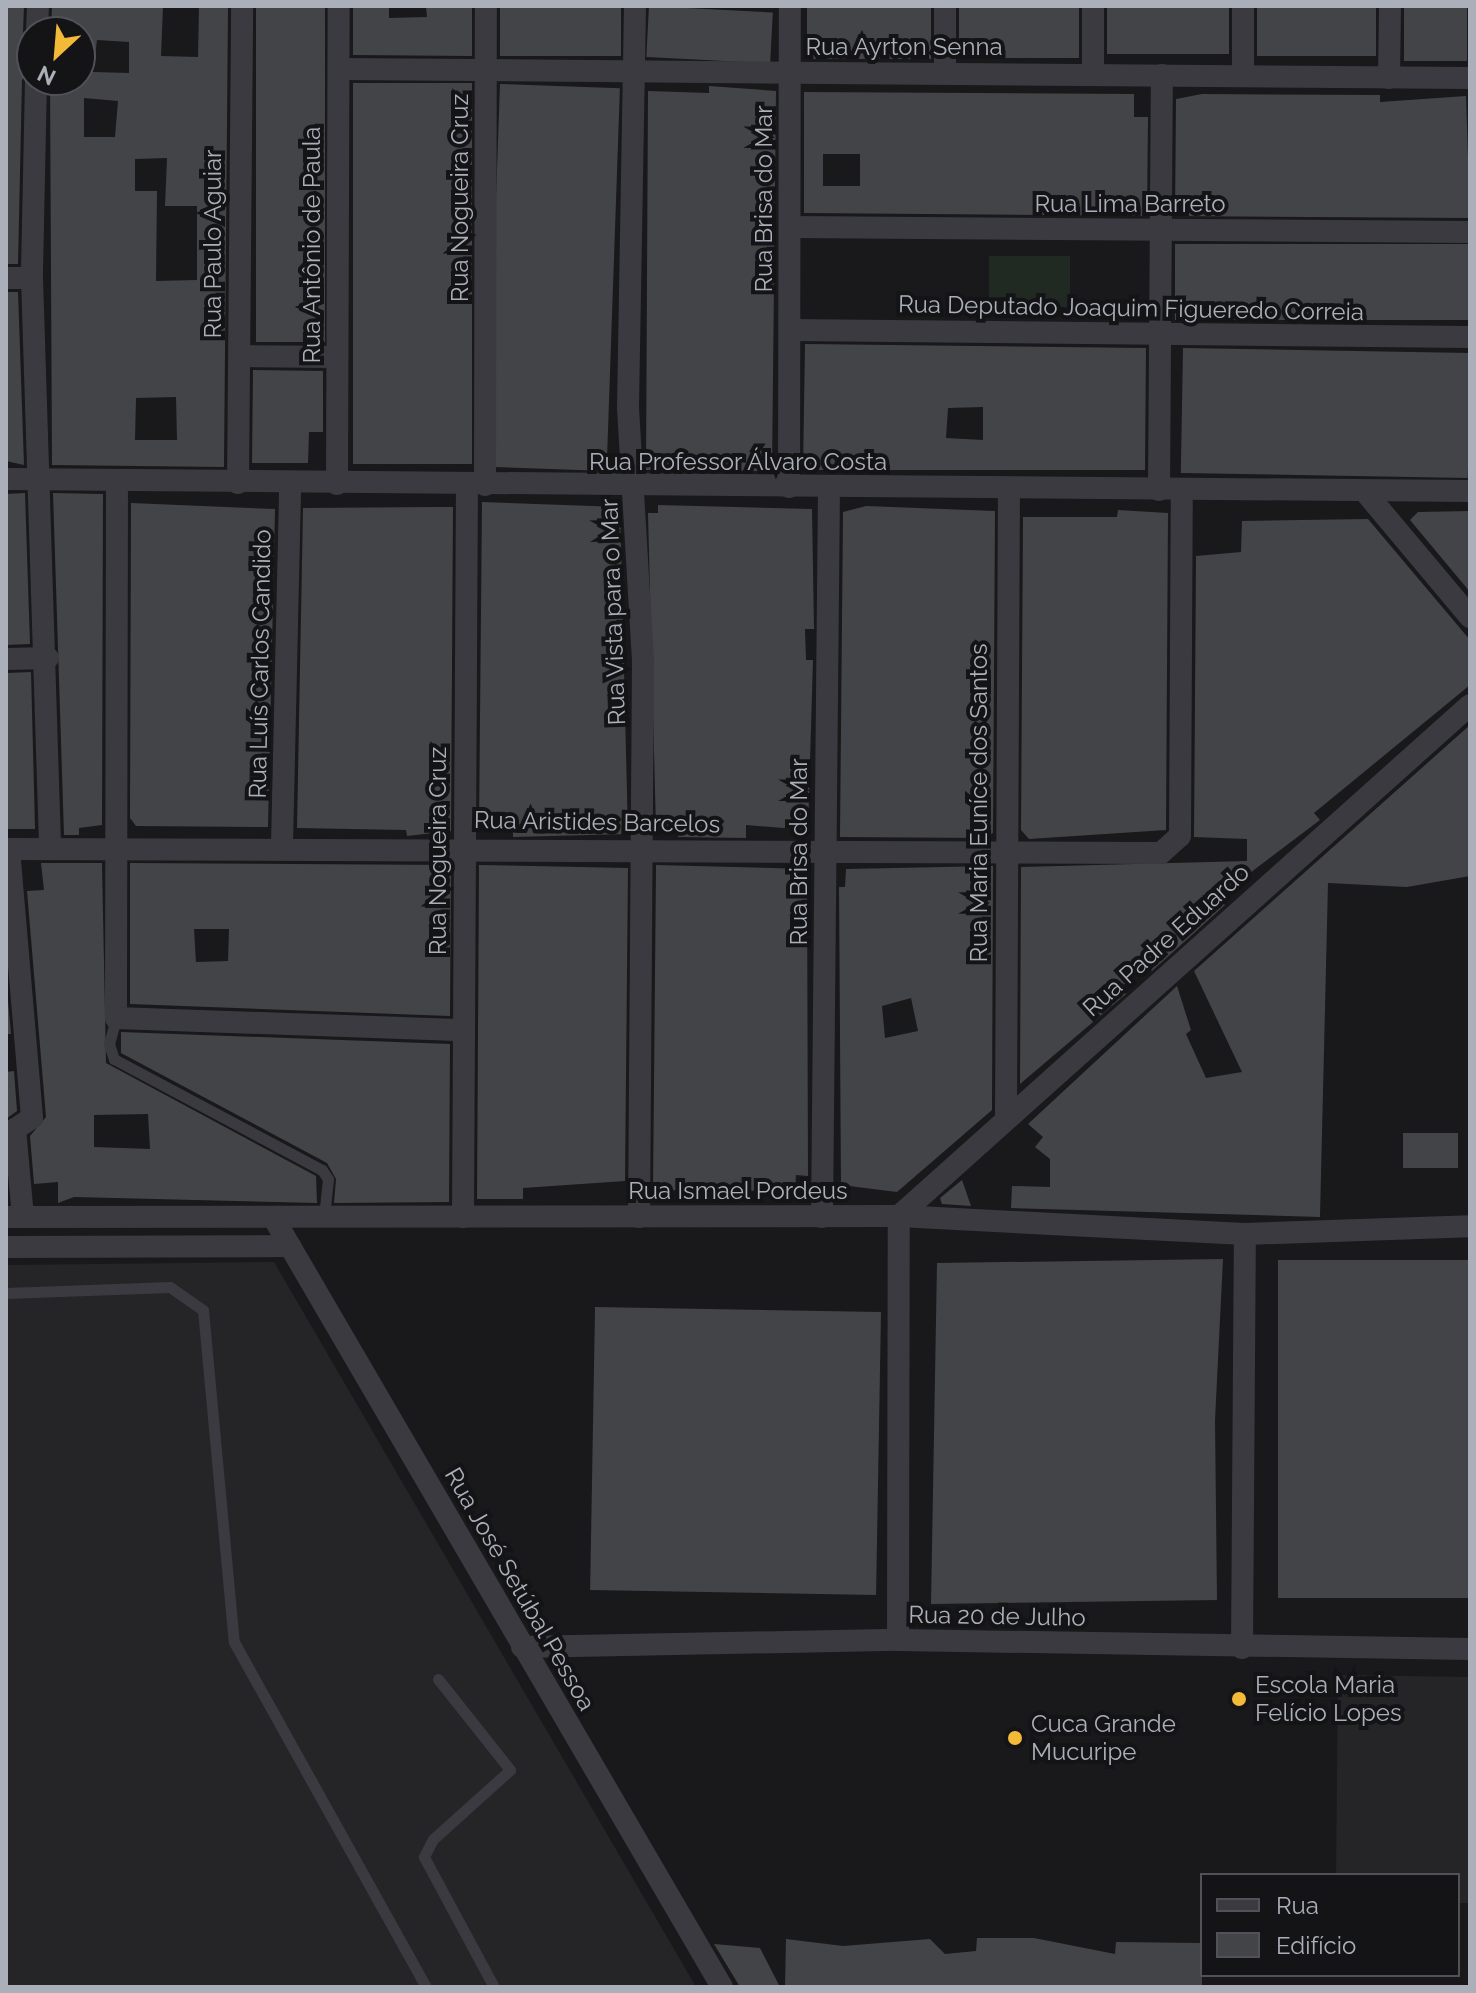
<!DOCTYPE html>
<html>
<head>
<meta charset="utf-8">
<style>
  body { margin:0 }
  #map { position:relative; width:1476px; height:1993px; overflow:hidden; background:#19191b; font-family:Raleway,sans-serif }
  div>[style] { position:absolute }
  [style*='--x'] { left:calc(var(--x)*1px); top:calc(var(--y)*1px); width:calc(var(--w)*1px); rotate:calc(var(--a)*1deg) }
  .built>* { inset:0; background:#252528 }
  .green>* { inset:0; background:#202922; transform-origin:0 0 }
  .building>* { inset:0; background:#434448; transform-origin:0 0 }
  .lane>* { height:11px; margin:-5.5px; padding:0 5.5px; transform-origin:5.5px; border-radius:5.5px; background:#3a3a40 }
  .street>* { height:22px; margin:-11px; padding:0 11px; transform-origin:11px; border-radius:11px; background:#3a3a40 }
  .dots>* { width:22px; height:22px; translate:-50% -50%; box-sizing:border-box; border:4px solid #141416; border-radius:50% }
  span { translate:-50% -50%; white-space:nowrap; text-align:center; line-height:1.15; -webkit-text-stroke:8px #141416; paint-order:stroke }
  .street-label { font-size:24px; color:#abafba }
  .poi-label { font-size:24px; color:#abafba }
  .left { translate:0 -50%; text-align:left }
  .frame { position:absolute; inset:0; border:8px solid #abafba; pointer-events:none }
  .legend { position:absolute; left:1200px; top:1873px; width:260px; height:104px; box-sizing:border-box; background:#141416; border:2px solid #505258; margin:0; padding:10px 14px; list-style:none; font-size:24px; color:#abafba }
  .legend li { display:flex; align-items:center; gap:16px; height:40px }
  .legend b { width:40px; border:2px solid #505258 }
  .north { position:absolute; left:16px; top:16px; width:80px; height:80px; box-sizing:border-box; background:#141416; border:2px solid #505258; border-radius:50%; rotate:206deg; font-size:22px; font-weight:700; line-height:32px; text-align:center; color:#abafba }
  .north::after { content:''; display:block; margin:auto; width:28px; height:36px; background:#f3b938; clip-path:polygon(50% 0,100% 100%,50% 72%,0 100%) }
</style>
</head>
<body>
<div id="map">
  <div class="built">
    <div style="clip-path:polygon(274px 1262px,696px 1987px,6px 1987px,6px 1265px)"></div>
    <div style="clip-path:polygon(1338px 1675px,1470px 1677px,1470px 1903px,1458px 1903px,1458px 1875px,1336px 1875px)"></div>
  </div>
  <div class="green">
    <div style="left:989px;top:256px;width:81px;height:51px"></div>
  </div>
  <div class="building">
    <div style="clip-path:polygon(6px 6px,24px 6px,23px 32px,32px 45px,32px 67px,22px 80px,18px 264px,6px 264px)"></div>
    <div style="clip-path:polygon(evenodd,52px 6px,163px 6px,161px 56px,198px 57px,199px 6px,228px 6px,224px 467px,52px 465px,50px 80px,80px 80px,80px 32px,51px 32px,52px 6px,97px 40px,129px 42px,129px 73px,93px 72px,97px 40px,52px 6px,84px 98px,118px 101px,115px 137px,84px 137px,84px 98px,52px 6px,167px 158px,165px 206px,197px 206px,197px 280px,156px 281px,157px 191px,135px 191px,135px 159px,167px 158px,52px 6px,176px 397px,177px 440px,135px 440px,136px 398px,176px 397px)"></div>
    <div style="left:256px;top:6px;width:69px;height:336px"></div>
    <div style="clip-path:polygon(353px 6px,389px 6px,389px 18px,427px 17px,426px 6px,472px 6px,472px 56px,353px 55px)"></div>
    <div style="left:500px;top:6px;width:121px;height:50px"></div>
    <div style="left:649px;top:6px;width:124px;height:51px;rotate:3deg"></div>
    <div style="left:807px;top:6px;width:124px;height:53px"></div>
    <div style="left:959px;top:6px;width:120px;height:52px"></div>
    <div style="left:1107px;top:6px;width:122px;height:48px"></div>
    <div style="left:1257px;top:6px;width:119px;height:50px"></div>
    <div style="left:1404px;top:6px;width:63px;height:55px"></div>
    <div style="left:353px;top:83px;width:119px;height:381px"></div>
    <div style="left:500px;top:84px;width:120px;height:383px;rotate:2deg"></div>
    <div style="clip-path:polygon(709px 86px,776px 91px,772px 471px,646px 470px,648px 91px,709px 93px)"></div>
    <div style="clip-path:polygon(evenodd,804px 92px,1134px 94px,1134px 117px,1148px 117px,1147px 216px,804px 213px,804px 92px,823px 154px,860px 154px,860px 186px,823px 186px,823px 154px)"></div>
    <div style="clip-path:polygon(1202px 94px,1380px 95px,1380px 102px,1466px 96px,1470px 218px,1175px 216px,1176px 99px)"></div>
    <div style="left:1175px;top:244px;width:295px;height:76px"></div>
    <div style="clip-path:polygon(6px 292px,18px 292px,24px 465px,6px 461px)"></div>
    <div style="clip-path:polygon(evenodd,805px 344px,1146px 348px,1145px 470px,803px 470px,805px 344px,983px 407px,983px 440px,946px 438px,948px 408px,983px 407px)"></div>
    <div style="left:1183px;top:348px;width:287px;height:125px;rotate:1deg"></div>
    <div style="clip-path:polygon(253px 370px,323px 371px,323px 432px,309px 432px,308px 463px,252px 463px)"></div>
    <div style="clip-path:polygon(25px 493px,30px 644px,6px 645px,6px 494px)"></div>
    <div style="clip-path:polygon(53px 493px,103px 494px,102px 825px,79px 828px,79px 835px,64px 835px)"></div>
    <div style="clip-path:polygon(482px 502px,620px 507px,628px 834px,513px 837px,513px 829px,479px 827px)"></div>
    <div style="clip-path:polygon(131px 503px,275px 509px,268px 827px,136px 826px,130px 818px)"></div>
    <div style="clip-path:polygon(658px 505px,812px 509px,814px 629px,805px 629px,806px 660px,813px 660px,808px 830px,746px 825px,746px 838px,678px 837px,678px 830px,656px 830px,648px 513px,658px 513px)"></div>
    <div style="clip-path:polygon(866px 506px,995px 511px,993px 833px,982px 838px,840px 837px,843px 512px)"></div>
    <div style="clip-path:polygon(435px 507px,453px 507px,451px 831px,407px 836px,406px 830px,297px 828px,303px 508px)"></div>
    <div style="clip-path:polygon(1118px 510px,1168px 513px,1166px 830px,1029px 839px,1021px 830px,1023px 517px,1117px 517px)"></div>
    <div style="clip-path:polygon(1470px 511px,1470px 592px,1410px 520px,1418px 512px)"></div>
    <div style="clip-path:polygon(1368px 519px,1470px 640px,1470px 685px,1314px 813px,1320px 820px,1246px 876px,1221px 901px,1225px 905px,1152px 971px,1147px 966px,1121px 987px,1126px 994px,1020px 1084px,1021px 867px,1247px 861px,1247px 839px,1194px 837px,1196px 556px,1241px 552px,1242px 521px)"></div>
    <div style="clip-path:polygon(31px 672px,35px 829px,6px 829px,6px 673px)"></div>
    <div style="clip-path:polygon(1470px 725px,1470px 876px,1407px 887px,1328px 883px,1320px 1217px,1011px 1208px,1012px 1186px,1050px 1187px,1050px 1159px,1035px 1147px,1043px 1137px,1028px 1124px,1177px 986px,1191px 1030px,1186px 1034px,1206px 1078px,1242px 1072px,1194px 971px)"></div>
    <div style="clip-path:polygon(evenodd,41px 863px,102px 863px,106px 1063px,316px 1176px,317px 1203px,74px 1197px,58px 1203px,58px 1182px,34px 1184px,30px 1136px,46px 1117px,27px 891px,44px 890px,41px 863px,148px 1114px,150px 1149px,94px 1147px,94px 1115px,148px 1114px)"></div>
    <div style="clip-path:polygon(evenodd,130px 863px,451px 865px,450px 1016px,130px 1004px,130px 863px,194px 929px,229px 929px,228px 961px,196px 962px,194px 929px)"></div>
    <div style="clip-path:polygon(479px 865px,628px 868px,625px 1181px,523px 1188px,523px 1199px,477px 1199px)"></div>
    <div style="clip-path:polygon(656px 865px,807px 869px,808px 1176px,796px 1175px,795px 1191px,653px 1190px)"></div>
    <div style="clip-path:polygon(evenodd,993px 866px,992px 1110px,897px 1192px,841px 1185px,839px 887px,845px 887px,846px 869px,993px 866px,911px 998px,918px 1031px,885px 1038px,882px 1006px,911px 998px)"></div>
    <div style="clip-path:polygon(6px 978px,11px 1034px,6px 1034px)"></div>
    <div style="clip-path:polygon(121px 1032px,450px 1044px,449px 1202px,334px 1203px,336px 1179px,327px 1163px,121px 1053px)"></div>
    <div style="clip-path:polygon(14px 1071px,17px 1111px,6px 1119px,6px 1072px)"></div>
    <div style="left:1403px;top:1133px;width:55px;height:35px"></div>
    <div style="clip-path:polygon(962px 1180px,971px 1206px,942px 1204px,940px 1198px)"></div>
    <div style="clip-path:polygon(1223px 1259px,1215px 1420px,1217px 1600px,931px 1604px,937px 1263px)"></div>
    <div style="left:1470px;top:1260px;width:338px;height:192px;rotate:90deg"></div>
    <div style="left:881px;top:1312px;width:283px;height:286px;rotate:91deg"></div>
    <div style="clip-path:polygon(977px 1938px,1034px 1938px,1115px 1954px,1116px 1942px,1202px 1943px,1202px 1987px,785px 1987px,786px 1939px,843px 1946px,930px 1939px,945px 1954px,976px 1951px)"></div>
    <div style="clip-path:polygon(714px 1944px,760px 1948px,780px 1987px,740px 1987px)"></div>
  </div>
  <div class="lane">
    <div style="--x:116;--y:1018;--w:27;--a:105"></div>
    <div style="--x:109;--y:1044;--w:16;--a:72"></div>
    <div style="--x:114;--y:1059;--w:236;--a:28.1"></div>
    <div style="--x:322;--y:1170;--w:11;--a:56"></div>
    <div style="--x:328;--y:1179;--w:37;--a:96"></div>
    <div style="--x:6;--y:1293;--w:164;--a:-2.1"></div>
    <div style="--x:170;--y:1287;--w:40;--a:34.9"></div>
    <div style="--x:203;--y:1310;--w:333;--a:84.7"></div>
    <div style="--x:234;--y:1642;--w:395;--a:60.9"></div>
    <div style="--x:438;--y:1679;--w:116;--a:51.6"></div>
    <div style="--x:510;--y:1770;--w:103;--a:138.1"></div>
    <div style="--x:433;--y:1839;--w:20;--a:117"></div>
    <div style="--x:424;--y:1857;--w:148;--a:61.7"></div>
  </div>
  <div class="street">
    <div style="--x:635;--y:6;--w:402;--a:91"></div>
    <div style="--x:628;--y:408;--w:254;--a:86.6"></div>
    <div style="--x:643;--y:662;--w:555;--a:90.41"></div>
    <div style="--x:945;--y:6;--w:67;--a:90"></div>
    <div style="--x:37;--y:32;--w:26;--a:-88"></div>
    <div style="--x:339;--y:69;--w:1131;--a:0.46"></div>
    <div style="--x:1093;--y:74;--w:68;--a:-90"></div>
    <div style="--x:1243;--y:75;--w:69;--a:-90"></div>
    <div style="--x:1389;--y:78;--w:72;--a:-89.2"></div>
    <div style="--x:36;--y:80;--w:198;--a:91.2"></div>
    <div style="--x:32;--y:278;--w:567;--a:88.18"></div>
    <div style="--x:791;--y:227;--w:679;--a:0.42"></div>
    <div style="--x:6;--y:278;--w:26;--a:0"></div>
    <div style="--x:790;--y:330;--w:680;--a:0.59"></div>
    <div style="--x:240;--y:356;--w:97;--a:0.6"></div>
    <div style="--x:6;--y:479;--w:1464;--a:0.47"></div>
    <div style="--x:117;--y:481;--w:537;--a:90.11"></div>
    <div style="--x:116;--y:1018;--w:348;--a:2"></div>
    <div style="--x:238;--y:483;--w:477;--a:-89.5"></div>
    <div style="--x:337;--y:484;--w:478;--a:-89.8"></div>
    <div style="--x:485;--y:485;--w:479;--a:-89.9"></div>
    <div style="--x:789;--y:487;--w:481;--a:-89.9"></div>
    <div style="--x:1159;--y:490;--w:415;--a:-89.6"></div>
    <div style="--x:1366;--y:493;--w:162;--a:50"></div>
    <div style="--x:6;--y:659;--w:42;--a:-1.4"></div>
    <div style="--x:282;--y:845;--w:361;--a:-88.7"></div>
    <div style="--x:6;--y:849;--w:1155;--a:0.2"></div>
    <div style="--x:1161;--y:853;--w:25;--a:-42"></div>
    <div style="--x:1180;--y:836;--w:346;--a:-89.7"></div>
    <div style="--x:9;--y:849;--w:270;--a:85.1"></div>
    <div style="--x:32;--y:1118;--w:20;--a:147"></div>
    <div style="--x:15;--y:1129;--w:88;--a:84.8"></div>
    <div style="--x:1006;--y:1117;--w:628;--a:-89.73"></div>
    <div style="--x:6;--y:1217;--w:893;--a:-0.06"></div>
    <div style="--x:899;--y:1216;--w:346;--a:3"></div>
    <div style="--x:1245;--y:1234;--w:225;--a:-2"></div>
    <div style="--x:273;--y:1217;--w:891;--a:59.75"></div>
    <div style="--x:463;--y:1217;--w:732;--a:-89.69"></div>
    <div style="--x:822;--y:1217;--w:729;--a:-89.45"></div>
    <div style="--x:6;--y:1247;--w:284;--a:-0.2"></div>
    <div style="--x:898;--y:1640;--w:424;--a:-89.9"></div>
    <div style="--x:899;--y:1216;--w:766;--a:-41.83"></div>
    <div style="--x:522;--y:1647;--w:376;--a:-1.1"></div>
    <div style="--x:898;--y:1640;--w:572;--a:0.9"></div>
    <div style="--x:1242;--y:1648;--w:414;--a:-89.6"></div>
  </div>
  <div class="dots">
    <div style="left:1239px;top:1699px;background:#f3b938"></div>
    <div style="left:1015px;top:1738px;background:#f3b938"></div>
  </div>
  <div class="street-label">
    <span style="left:904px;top:47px">Rua Ayrton Senna</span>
    <span style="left:460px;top:198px;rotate:-90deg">Rua Nogueira Cruz</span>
    <span style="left:764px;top:199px;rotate:-90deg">Rua Brisa do Mar</span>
    <span style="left:1130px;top:204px">Rua Lima Barreto</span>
    <span style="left:213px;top:244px;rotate:-90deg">Rua Paulo Aguiar</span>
    <span style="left:312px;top:245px;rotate:-90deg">Rua Antônio de Paula</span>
    <span style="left:1131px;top:308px;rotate:1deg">Rua Deputado Joaquim Figueredo Correia</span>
    <span style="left:738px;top:462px">Rua Professor Álvaro Costa</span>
    <span style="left:613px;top:612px;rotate:-92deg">Rua Vista para o Mar</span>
    <span style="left:260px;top:664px;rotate:-89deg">Rua Luís Carlos Candido</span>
    <span style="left:979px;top:803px;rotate:-90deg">Rua Maria Euníce dos Santos</span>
    <span style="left:597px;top:822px;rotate:1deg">Rua Aristides Barcelos</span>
    <span style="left:438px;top:851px;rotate:-90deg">Rua Nogueira Cruz</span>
    <span style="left:799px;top:852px;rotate:-90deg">Rua Brisa do Mar</span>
    <span style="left:1166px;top:940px;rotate:-42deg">Rua Padre Eduardo</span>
    <span style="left:738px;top:1191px">Rua Ismael Pordeus</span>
    <span style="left:520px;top:1589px;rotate:60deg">Rua José Setúbal Pessoa</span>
    <span style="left:997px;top:1616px;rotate:1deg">Rua 20 de Julho</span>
  </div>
  <div class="poi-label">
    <span class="left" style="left:1255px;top:1699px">Escola Maria<br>Felício Lopes</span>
    <span class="left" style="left:1031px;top:1738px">Cuca Grande<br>Mucuripe</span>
  </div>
  <div class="frame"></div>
  <ul class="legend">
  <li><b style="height:10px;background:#3a3a40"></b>Rua</li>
  <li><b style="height:22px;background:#434448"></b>Edifício</li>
  </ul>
  <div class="north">N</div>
</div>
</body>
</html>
